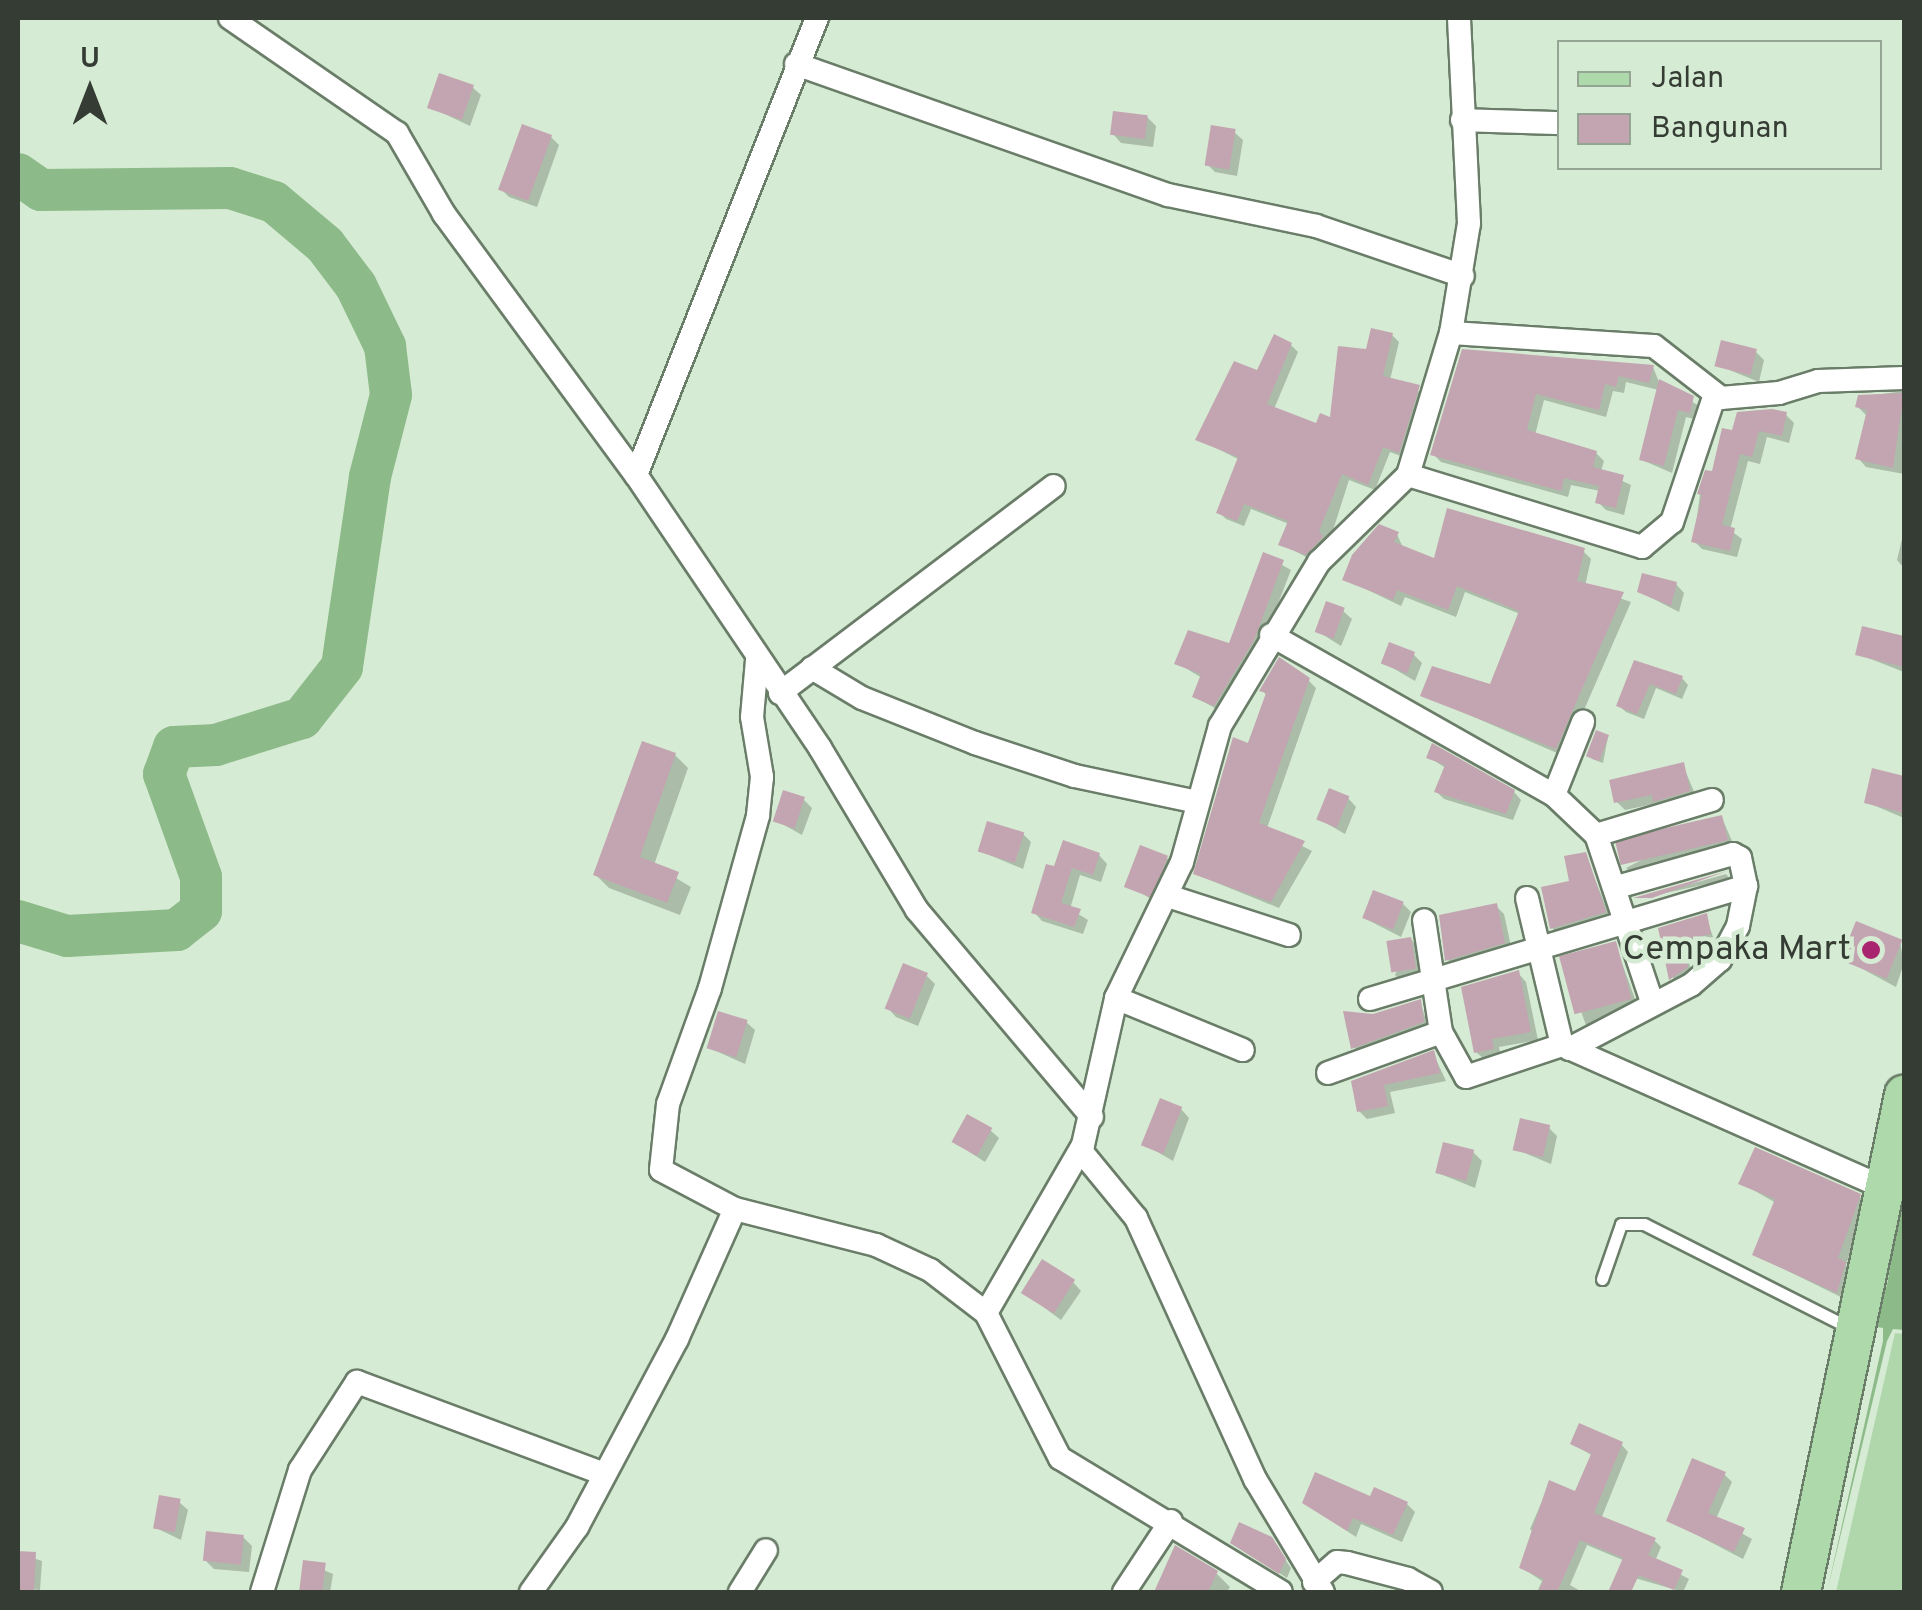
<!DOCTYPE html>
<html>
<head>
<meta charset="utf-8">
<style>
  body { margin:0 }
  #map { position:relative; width:1922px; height:1610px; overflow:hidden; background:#d6ebd4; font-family:Overpass,sans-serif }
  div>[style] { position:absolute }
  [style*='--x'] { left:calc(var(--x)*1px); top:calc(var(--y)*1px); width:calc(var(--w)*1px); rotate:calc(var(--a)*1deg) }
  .green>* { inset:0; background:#b0d7ac }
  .water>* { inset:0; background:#8dba89 }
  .shadow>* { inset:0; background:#0003; transform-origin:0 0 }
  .river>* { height:42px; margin:-21px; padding:0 21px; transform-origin:21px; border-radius:21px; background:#8dba89 }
  .building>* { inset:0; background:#c3a5b1; transform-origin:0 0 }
  .roads { filter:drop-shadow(2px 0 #6a7d68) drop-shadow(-2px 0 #6a7d68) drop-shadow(0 2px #6a7d68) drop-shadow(0 -2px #6a7d68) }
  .lane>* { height:11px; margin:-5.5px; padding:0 5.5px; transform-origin:5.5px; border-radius:5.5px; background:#fff }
  .street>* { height:22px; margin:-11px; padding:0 11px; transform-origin:11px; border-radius:11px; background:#fff }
  .primary>* { height:38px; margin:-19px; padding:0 19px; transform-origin:19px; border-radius:19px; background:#aedaab }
  .dots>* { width:28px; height:28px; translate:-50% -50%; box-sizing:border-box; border:5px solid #d6ebd4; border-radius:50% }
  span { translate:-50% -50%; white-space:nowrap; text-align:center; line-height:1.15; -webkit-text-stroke:9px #d6ebd4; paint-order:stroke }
  .poi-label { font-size:35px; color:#343c33 }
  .right { translate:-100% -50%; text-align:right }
  .frame { position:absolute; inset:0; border:20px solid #343c33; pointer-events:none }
  .legend { position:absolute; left:1557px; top:40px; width:325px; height:130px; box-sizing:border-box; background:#d6ebd4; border:2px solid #95a594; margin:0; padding:12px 18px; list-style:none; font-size:30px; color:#343c33 }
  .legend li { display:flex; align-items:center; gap:20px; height:50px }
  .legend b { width:50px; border:2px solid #95a594 }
  .north { position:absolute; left:40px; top:40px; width:100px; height:100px; -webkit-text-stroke:8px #d6ebd4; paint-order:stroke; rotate:0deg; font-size:28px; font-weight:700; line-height:40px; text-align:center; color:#343c33 }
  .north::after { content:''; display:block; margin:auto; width:35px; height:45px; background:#343c33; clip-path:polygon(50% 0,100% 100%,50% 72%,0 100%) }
</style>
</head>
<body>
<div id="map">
  <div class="green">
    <div style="clip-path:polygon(1895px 1333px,1904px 1334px,1904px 1592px,1836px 1592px)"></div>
  </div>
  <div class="water">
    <div style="clip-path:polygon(1904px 1183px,1904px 1330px,1893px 1329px,1887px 1341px,1827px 1592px,1883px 1341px,1883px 1328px,1872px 1326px,1887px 1285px)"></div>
  </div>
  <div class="shadow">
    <div style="clip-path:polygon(472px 87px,481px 95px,470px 126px,430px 107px)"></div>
    <div style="clip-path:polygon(1147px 117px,1156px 126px,1153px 147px,1121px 143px,1113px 134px)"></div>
    <div style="clip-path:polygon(1234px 132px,1243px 140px,1237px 176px,1215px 172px,1207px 164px)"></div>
    <div style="clip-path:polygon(551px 137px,559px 145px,537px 207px,509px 197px,501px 189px)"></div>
    <div style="clip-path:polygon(1392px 335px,1399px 342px,1390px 380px,1425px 394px,1406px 458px,1390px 452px,1375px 490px,1349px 480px,1328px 546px,1314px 561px,1281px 544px,1289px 524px,1251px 509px,1244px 526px,1226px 519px,1219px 512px,1240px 460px,1198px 439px,1291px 345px,1298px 352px,1274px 409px,1317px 426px,1332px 421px,1368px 352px)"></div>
    <div style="clip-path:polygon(1464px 351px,1653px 367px,1659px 382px,1701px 407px,1698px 420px,1686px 417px,1672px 473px,1642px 460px,1659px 390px,1626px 382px,1624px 393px,1613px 391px,1606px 417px,1544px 400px,1535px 435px,1596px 453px,1604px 461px,1601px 471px,1631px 485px,1624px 515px,1606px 510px,1598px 502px,1600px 491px,1571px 485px,1568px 497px,1441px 462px,1433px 454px)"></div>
    <div style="clip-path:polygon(1755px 351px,1764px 360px,1759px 382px,1717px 365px)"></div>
    <div style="clip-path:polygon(1904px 391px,1904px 474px,1866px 467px,1858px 458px,1866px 415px,1857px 406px,1860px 397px)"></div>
    <div style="clip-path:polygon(1786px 415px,1794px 423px,1789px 443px,1767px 437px,1760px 464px,1748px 461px,1730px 530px,1742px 539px,1737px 557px,1702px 549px,1694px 541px,1700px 494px,1734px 433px)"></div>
    <div style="clip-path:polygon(1449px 511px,1583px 551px,1591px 559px,1585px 586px,1631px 602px,1564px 756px,1423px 695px,1491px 687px,1520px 614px,1465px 592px,1456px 617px,1405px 597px,1401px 606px,1345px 579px,1397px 534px,1403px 548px,1436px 561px)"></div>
    <div style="clip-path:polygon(1903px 535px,1904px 536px,1904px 568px,1897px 560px)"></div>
    <div style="clip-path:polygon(1264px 555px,1291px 570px,1261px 648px,1222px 712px,1195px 697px,1202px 678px,1177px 663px,1231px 646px)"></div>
    <div style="clip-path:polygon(1676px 584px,1684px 593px,1679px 612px,1640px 592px)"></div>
    <div style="clip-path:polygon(1343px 611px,1352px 619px,1341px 646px,1317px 631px)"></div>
    <div style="clip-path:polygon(1864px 629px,1904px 639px,1904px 672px,1858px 654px)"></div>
    <div style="clip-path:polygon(1413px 654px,1422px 663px,1415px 681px,1384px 663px)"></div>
    <div style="clip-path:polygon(1636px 663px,1682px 678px,1688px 685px,1682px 699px,1656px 688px,1644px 719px,1626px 712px,1619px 706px)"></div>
    <div style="clip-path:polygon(1308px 680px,1316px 688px,1267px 828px,1312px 851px,1279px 908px,1195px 874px,1267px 696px,1262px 690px)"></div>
    <div style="clip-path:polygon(1608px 737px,1603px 763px,1592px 759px,1589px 755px)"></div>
    <div style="clip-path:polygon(675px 755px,688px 768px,654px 865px,691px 887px,680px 915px,609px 888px,596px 875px)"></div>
    <div style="clip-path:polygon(1429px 757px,1514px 792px,1521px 800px,1513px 820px,1444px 799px,1437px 792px,1447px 769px)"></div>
    <div style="clip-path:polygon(1683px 765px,1697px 799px,1664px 809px,1658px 803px,1625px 810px,1616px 801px)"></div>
    <div style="clip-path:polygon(1874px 771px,1904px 779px,1904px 818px,1866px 802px)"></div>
    <div style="clip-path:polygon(1348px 798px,1356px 807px,1345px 834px,1319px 819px)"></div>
    <div style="clip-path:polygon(803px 799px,812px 808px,802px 835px,775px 820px)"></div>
    <div style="clip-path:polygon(1722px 818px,1735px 848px,1634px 877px,1626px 868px)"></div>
    <div style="clip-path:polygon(1023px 834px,1031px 842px,1023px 869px,980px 851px)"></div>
    <div style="clip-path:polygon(1099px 855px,1107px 864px,1101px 882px,1080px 875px,1070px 909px,1088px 920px,1083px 934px,1042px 921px,1034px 912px,1055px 869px)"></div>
    <div style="clip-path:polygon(1585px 855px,1611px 919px,1559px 935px,1552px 928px)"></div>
    <div style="clip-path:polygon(1167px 858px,1175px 866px,1158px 903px,1127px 885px)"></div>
    <div style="clip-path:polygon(1726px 874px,1730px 879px,1638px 899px)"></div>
    <div style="clip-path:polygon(1403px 904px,1411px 912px,1401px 937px,1364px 918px)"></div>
    <div style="clip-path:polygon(1496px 906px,1504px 914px,1512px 951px,1456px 968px,1448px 960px)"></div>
    <div style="clip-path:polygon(1706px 916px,1713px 937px,1685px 943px,1691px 971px,1674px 981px,1661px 930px)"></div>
    <div style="clip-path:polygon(1411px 939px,1419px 948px,1423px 978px,1404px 984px,1395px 975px)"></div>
    <div style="clip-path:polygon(1900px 942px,1904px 963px,1896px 987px,1842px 958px)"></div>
    <div style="left:1615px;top:944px;width:67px;height:55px;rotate:70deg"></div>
    <div style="clip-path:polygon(1518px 973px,1526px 982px,1538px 1040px,1499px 1047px,1501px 1057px,1485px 1060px,1476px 1052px)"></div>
    <div style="clip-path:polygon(927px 976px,935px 984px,918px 1026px,896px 1017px,888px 1008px)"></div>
    <div style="clip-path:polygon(1420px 1002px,1429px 1028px,1359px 1053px,1354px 1047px,1374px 1016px)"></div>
    <div style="clip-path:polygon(746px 1022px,755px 1030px,745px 1064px,707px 1047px)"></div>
    <div style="clip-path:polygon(1433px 1053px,1446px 1081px,1390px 1092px,1395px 1113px,1367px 1119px,1359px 1111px,1354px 1082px)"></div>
    <div style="clip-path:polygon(1181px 1109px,1189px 1118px,1173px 1161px,1144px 1144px)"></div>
    <div style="clip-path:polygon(1549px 1128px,1557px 1136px,1551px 1164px,1515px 1149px)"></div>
    <div style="clip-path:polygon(990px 1130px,999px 1138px,985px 1162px,954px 1142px)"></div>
    <div style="clip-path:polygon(1473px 1152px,1482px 1161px,1475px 1188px,1438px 1173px)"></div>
    <div style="clip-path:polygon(1741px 1183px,1859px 1196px,1867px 1204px,1846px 1265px,1853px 1272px,1845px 1299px,1755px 1255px,1776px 1203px)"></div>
    <div style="clip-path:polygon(1073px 1282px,1081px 1291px,1061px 1320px,1023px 1292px)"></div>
    <div style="clip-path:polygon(1573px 1444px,1621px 1444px,1628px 1452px,1601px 1519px,1654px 1540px,1661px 1547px,1655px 1561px,1689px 1579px,1683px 1592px,1628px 1576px,1625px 1561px,1587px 1545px,1570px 1585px,1582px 1592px,1537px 1592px,1542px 1581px,1522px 1568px,1536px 1535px,1530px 1529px,1550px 1483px,1576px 1494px,1593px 1456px)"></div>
    <div style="clip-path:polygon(1724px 1474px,1732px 1482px,1716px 1519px,1752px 1539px,1743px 1559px,1668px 1520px)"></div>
    <div style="clip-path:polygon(1371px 1500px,1407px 1504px,1415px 1512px,1402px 1542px,1361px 1524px,1356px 1537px,1305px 1503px)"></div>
    <div style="clip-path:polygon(179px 1502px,188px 1510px,181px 1540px,154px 1527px)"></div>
    <div style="clip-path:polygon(243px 1537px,252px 1546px,249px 1572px,214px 1569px,205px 1560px)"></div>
    <div style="clip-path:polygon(1271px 1539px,1291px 1568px,1287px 1578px,1233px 1543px)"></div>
    <div style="clip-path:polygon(1176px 1549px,1216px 1573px,1230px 1587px,1227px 1592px,1157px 1592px)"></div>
    <div style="clip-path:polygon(18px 1553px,42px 1561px,40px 1590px,18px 1588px)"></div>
    <div style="clip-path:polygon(305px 1562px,333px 1574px,330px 1592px,301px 1592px)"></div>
  </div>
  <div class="river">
    <div style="--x:18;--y:174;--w:28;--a:35"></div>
    <div style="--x:41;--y:190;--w:189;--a:-0.6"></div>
    <div style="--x:230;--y:188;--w:46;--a:17.7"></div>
    <div style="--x:274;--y:202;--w:67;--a:40.1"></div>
    <div style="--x:325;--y:245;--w:51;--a:52.9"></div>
    <div style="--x:356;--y:286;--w:67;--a:64.2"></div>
    <div style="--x:385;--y:346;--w:49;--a:83"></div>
    <div style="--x:391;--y:395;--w:85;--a:104.4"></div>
    <div style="--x:370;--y:477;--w:192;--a:98.4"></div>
    <div style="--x:342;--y:667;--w:65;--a:128.1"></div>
    <div style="--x:302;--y:718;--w:90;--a:162.6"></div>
    <div style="--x:216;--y:745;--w:42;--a:177.3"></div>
    <div style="--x:174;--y:747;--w:29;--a:110"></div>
    <div style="--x:164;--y:774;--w:109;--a:70.2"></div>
    <div style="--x:201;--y:877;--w:34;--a:90"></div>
    <div style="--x:201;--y:911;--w:31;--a:142"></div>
    <div style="--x:177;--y:930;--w:110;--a:176.9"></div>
    <div style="--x:67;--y:936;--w:51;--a:-163"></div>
  </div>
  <div class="building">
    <div style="left:439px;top:73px;width:37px;height:37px;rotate:19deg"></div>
    <div style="left:1113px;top:111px;width:35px;height:24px;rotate:7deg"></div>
    <div style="left:522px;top:124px;width:32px;height:70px;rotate:20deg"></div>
    <div style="left:1211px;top:125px;width:25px;height:41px;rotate:9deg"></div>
    <div style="clip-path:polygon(1371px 328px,1393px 333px,1383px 376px,1420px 385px,1399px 453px,1383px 447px,1368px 485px,1342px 474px,1319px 531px,1323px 537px,1306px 555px,1278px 545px,1288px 521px,1244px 504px,1237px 521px,1216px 513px,1238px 457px,1195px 440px,1234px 361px,1257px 370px,1274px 334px,1292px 343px,1267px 404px,1316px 423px,1320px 413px,1330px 417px,1338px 346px,1366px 349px)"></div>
    <div style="left:1721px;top:340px;width:37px;height:27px;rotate:14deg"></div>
    <div style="clip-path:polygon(1462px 349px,1654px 365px,1649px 383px,1619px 376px,1616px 387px,1605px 384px,1599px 410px,1536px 394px,1527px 430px,1597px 451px,1593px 467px,1624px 475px,1616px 508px,1595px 503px,1599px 486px,1564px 478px,1561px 491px,1430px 455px)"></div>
    <div style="clip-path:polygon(1659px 379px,1694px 396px,1690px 413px,1678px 410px,1664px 466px,1639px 460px)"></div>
    <div style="clip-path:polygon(1904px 393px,1893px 468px,1855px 459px,1867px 410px,1855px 407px,1858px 395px)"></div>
    <div style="clip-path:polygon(1772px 409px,1787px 412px,1782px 436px,1759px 431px,1752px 457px,1740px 454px,1722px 525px,1735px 528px,1730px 551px,1691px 542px,1702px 495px,1697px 494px,1705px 470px,1712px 471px,1722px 428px,1732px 430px,1737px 412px)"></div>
    <div style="clip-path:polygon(1447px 508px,1585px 548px,1577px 581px,1624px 592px,1556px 749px,1420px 696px,1432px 666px,1490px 684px,1519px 611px,1457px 586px,1448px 610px,1397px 590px,1393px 600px,1342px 580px,1352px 555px,1379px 524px,1399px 532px,1394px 542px,1434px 558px)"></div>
    <div style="clip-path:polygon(1263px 552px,1284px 560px,1254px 640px,1214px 706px,1192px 697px,1201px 674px,1174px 664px,1188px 630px,1229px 643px)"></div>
    <div style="clip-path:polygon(1642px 573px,1677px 582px,1671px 606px,1637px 592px)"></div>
    <div style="left:1326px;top:601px;width:20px;height:33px;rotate:20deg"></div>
    <div style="clip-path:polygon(1862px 626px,1904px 636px,1904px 667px,1855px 655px)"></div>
    <div style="left:1389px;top:642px;width:28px;height:23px;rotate:21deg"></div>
    <div style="clip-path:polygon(1279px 657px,1310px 678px,1259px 823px,1305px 841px,1271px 902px,1193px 874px,1233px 737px,1248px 743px,1266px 693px,1259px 691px)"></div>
    <div style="clip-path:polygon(1634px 660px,1683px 676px,1676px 694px,1650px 684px,1637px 714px,1616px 706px)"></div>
    <div style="left:1596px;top:730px;width:14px;height:28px;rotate:21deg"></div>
    <div style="clip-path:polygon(642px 741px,676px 753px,640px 857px,679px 872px,667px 903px,593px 875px)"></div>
    <div style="clip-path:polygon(1432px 743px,1515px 790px,1506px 814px,1434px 792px,1445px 765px,1426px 758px)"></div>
    <div style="clip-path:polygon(1684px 762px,1690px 791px,1653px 802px,1652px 795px,1614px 803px,1609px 780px)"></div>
    <div style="clip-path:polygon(1872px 768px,1904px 776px,1904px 813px,1864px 803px)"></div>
    <div style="left:1329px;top:788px;width:22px;height:34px;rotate:22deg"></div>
    <div style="left:783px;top:790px;width:23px;height:33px;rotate:18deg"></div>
    <div style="left:1722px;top:815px;width:26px;height:110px;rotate:77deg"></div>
    <div style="left:987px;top:821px;width:39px;height:32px;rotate:17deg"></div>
    <div style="clip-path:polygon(1063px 840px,1100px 853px,1093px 875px,1072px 868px,1061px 903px,1081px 909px,1074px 927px,1031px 913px,1046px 864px,1054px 866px)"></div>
    <div style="left:1140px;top:845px;width:30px;height:45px;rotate:21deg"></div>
    <div style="clip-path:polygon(1586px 852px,1606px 912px,1550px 929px,1541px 887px,1569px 881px,1564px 856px)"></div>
    <div style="clip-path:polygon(1727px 871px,1652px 898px,1633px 898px)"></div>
    <div style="left:1373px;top:890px;width:33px;height:30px;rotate:21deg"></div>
    <div style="clip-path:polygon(1497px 903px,1505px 943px,1445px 961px,1439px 915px)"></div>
    <div style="clip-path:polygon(1707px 913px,1711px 934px,1683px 940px,1688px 967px,1669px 980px,1658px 928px)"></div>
    <div style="left:1856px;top:921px;width:50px;height:42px;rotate:22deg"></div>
    <div style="left:1411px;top:937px;width:32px;height:25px;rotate:81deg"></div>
    <div style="left:1616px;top:941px;width:60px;height:59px;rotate:75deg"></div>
    <div style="left:903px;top:963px;width:27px;height:49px;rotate:22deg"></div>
    <div style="clip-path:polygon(1519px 970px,1531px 1032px,1492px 1039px,1494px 1049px,1474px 1053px,1461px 987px)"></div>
    <div style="clip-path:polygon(1421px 999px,1424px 1022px,1351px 1049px,1343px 1011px,1373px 1014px)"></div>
    <div style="left:718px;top:1011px;width:31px;height:39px;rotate:17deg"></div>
    <div style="clip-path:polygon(1434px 1050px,1440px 1073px,1384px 1085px,1388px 1106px,1357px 1112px,1351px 1081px)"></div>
    <div style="left:1160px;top:1098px;width:24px;height:51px;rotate:22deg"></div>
    <div style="left:967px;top:1114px;width:29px;height:32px;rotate:29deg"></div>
    <div style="left:1520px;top:1118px;width:31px;height:33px;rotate:13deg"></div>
    <div style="left:1443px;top:1142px;width:32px;height:32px;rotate:14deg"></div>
    <div style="clip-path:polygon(1755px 1147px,1861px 1194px,1838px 1258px,1846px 1262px,1837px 1293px,1752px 1255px,1775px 1199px,1738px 1184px)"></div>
    <div style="left:1042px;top:1259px;width:39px;height:40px;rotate:32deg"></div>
    <div style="clip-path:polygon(1579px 1423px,1623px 1442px,1594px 1513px,1656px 1538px,1648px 1555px,1683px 1570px,1674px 1590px,1639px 1575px,1631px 1592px,1608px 1592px,1623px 1558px,1580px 1540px,1557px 1592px,1538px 1592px,1544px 1579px,1519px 1568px,1549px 1480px,1575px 1491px,1591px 1454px,1570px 1444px)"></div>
    <div style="clip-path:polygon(1692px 1458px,1726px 1472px,1708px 1513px,1745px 1528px,1734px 1552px,1666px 1521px)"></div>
    <div style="clip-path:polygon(1315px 1472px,1370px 1496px,1374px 1487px,1408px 1502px,1393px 1535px,1353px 1518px,1347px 1531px,1302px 1503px)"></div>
    <div style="left:159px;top:1495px;width:22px;height:34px;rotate:10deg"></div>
    <div style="clip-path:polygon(1239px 1522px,1272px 1537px,1286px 1559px,1279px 1574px,1230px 1543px)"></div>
    <div style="left:206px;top:1531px;width:38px;height:30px;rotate:6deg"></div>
    <div style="clip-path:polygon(1175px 1545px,1218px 1571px,1208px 1592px,1154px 1592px)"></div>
    <div style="left:18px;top:1551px;width:18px;height:41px;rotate:3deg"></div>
    <div style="left:303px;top:1560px;width:23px;height:32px;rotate:7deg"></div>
  </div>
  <div class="roads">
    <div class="lane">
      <div style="--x:1602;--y:1279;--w:58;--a:-70.9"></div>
      <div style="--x:1621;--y:1224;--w:23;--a:0"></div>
      <div style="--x:1644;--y:1224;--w:229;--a:26.8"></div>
    </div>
    <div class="street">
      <div style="--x:230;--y:18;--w:203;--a:34.6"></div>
      <div style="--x:397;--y:133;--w:94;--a:59.9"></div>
      <div style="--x:444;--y:214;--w:324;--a:53.7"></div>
      <div style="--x:636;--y:475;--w:329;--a:56"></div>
      <div style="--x:820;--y:748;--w:189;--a:59.1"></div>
      <div style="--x:917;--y:910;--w:271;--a:49.8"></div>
      <div style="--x:796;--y:64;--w:394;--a:19.4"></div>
      <div style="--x:1168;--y:195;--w:151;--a:11.8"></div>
      <div style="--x:1316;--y:226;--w:155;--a:18.8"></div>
      <div style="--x:1462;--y:120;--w:98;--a:1.8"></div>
      <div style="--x:1451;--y:333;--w:203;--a:3.7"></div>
      <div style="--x:1654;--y:346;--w:85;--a:37.8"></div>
      <div style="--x:1721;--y:398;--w:58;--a:-4.9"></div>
      <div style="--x:1779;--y:393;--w:41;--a:-17.1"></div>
      <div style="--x:1818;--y:381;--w:86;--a:-2"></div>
      <div style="--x:636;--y:475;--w:492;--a:-68.4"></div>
      <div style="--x:1408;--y:475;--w:245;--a:17.1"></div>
      <div style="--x:1642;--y:547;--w:39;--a:-40"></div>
      <div style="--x:1672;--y:522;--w:132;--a:-71.4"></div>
      <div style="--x:1271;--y:635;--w:325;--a:29.5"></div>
      <div style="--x:1554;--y:795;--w:58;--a:43.6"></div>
      <div style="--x:757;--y:660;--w:57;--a:95"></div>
      <div style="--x:752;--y:717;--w:61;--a:80.5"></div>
      <div style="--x:762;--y:777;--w:39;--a:96"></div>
      <div style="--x:758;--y:816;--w:179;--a:105.6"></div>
      <div style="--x:710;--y:988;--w:123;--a:109.9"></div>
      <div style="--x:668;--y:1104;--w:66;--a:96.1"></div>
      <div style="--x:661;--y:1170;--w:84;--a:27.8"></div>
      <div style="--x:735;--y:1209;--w:146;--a:14.3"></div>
      <div style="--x:876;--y:1245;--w:60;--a:24.8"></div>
      <div style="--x:930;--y:1270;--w:71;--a:37.5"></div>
      <div style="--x:986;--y:1313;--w:194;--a:-60"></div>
      <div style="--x:1083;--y:1145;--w:151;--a:-77.3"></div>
      <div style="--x:1116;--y:998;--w:151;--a:-64.1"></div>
      <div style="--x:1182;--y:862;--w:141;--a:-74.4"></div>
      <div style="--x:1220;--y:726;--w:192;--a:-58.9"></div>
      <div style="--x:1319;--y:562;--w:124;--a:-44.3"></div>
      <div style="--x:1408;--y:475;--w:148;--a:-73.2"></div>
      <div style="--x:1451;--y:333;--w:111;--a:-80.7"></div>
      <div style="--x:1469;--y:223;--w:205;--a:-92.8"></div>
      <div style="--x:812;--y:668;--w:58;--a:31"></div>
      <div style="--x:862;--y:698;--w:122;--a:21.7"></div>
      <div style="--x:975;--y:743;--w:105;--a:18.3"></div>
      <div style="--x:1075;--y:776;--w:125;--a:12"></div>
      <div style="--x:780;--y:693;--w:343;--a:-37.1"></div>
      <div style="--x:1554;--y:795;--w:79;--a:-68.3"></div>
      <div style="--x:1168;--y:896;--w:127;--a:17.9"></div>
      <div style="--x:1527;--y:898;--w:151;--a:76.6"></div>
      <div style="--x:1562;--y:1045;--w:353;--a:23.9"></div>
      <div style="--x:1116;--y:998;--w:137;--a:22.3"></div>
      <div style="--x:1370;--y:999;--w:393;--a:-16.7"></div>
      <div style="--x:1652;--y:1002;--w:176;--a:-108.5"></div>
      <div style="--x:1596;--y:835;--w:121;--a:-16.8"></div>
      <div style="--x:1441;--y:1032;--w:51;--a:60.9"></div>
      <div style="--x:1466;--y:1077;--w:101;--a:-18.4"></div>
      <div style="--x:1569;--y:1049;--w:138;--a:-27.7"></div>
      <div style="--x:1691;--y:985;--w:38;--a:-41"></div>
      <div style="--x:1720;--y:960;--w:38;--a:-62"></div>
      <div style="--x:1738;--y:926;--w:41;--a:-78.7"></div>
      <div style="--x:1746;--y:886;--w:29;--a:-102"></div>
      <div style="--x:1740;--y:858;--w:8;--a:-150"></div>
      <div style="--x:1733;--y:854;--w:121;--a:164.1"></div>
      <div style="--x:1328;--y:1073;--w:120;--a:-19.9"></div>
      <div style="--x:1441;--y:1032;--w:113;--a:-98.6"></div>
      <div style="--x:1081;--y:1151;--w:87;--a:50.6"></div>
      <div style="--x:1136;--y:1218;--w:287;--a:65.5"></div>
      <div style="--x:1255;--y:1479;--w:132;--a:59"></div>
      <div style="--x:986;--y:1313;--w:163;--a:63"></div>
      <div style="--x:1060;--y:1458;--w:258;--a:31.2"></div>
      <div style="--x:1314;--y:1582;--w:30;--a:-41"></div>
      <div style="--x:1337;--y:1562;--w:10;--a:6"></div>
      <div style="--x:1347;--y:1563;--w:63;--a:14.7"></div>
      <div style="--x:1408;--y:1579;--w:26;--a:29"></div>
      <div style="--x:262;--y:1592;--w:128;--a:-72.7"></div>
      <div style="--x:300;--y:1470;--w:105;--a:-57.1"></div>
      <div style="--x:357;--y:1382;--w:264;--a:20.4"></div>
      <div style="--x:531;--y:1592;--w:80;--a:-54.7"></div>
      <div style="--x:577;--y:1527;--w:213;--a:-62"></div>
      <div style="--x:677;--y:1339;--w:142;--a:-66"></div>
      <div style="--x:740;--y:1592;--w:49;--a:-58.2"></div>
      <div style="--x:1124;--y:1592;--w:85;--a:-56.5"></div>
    </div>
    <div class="primary">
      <div style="--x:1801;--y:1592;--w:508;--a:-78.29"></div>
    </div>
  </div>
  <div class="dots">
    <div style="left:1871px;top:950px;background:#a9256f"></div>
  </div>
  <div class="poi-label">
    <span class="right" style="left:1851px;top:950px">Cempaka Mart</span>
  </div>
  <div class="frame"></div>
  <ul class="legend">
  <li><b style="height:12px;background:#aedaab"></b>Jalan</li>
  <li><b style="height:28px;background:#c3a5b1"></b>Bangunan</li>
  </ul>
  <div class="north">U</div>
</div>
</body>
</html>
